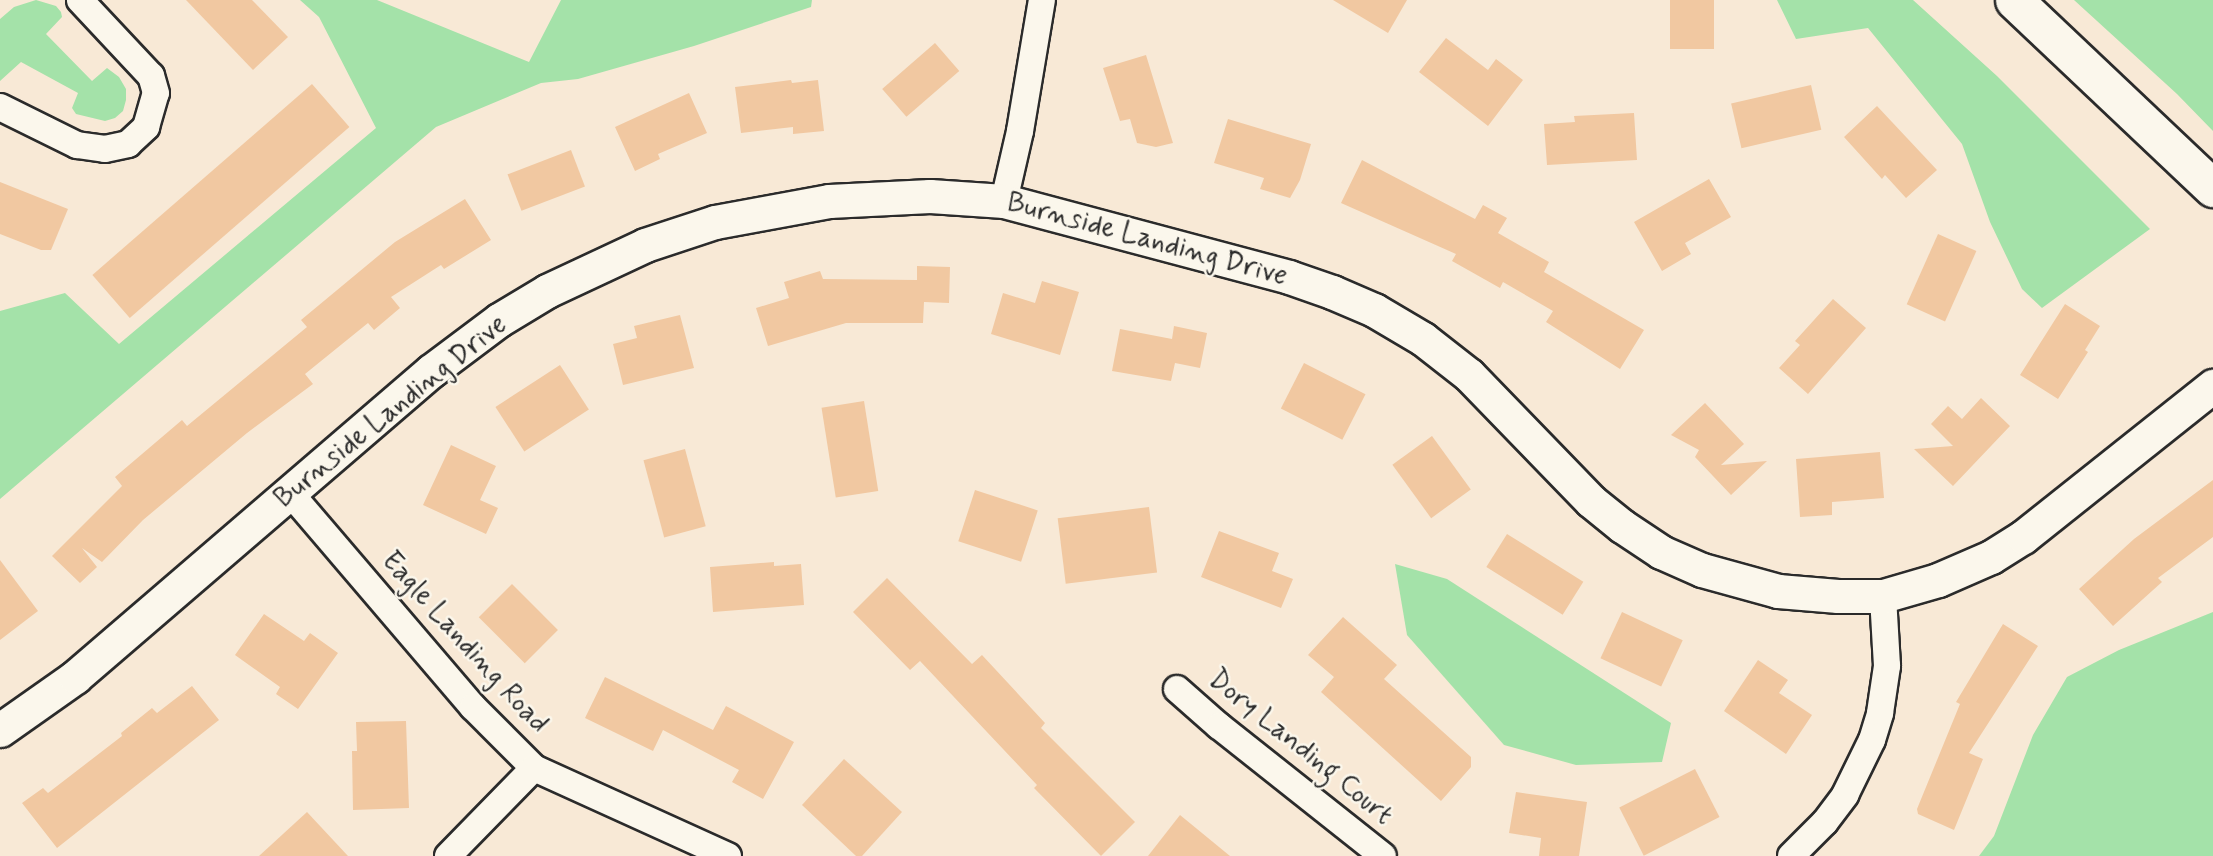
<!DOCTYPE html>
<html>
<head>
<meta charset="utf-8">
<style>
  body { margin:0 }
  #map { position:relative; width:2213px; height:856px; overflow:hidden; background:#f8e9d6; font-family:Mynerve,sans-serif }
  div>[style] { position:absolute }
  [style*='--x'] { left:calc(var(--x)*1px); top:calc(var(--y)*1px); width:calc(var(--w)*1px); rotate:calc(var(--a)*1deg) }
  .green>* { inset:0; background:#a4e2a9 }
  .building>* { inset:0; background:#f1c8a1; transform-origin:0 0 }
  .roads { filter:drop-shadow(2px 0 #2b2b2b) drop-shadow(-2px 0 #2b2b2b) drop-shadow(0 2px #2b2b2b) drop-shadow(0 -2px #2b2b2b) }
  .minor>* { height:26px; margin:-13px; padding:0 13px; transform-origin:13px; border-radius:13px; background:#fbf7ec }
  .tertiary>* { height:33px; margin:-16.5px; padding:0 16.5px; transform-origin:16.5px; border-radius:16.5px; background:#fbf7ec }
  .secondary>* { height:37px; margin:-18.5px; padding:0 18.5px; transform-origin:18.5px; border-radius:18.5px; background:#fbf7ec }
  span { translate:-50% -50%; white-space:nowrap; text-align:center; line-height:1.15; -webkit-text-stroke:5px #fbf7ec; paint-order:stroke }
  .street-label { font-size:28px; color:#2b2b2b }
</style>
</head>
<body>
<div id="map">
  <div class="green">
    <div style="clip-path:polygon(36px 0,56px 6px,61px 12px,62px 17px,46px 34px,92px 81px,107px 68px,119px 77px,126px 89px,126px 100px,123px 111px,115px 118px,105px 121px,76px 114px,72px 108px,78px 93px,21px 62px,0 81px,0 19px,14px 7px)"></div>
    <div style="clip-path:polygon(300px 0,377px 0,529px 62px,561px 0,812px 0,811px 7px,694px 46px,578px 79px,541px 83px,436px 127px,0 499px,0 311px,65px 293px,119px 344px,376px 128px,319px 17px)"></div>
    <div style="clip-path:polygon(1777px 0,1913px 0,1997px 76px,2150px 229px,2042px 308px,2022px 289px,1990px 222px,1962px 144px,1868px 28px,1796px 39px)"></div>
    <div style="clip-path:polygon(2074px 0,2213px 0,2213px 131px,2177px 94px)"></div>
    <div style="clip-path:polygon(1395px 564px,1447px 579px,1671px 723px,1662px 762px,1576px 765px,1504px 745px,1407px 635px)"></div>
    <div style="clip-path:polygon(2213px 612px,2213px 856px,1979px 856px,1994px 836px,2033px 735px,2067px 677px,2119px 650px)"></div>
  </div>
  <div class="building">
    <div style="clip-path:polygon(186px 0,252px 0,288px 37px,253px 70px)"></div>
    <div style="clip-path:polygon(1333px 0,1407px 0,1388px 33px)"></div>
    <div style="left:1670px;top:0;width:44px;height:49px"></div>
    <div style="clip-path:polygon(1446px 38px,1488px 70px,1496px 59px,1523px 80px,1488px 126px,1419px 72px)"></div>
    <div style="left:935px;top:43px;width:37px;height:70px;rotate:49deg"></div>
    <div style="clip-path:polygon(1146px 55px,1173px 143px,1156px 147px,1137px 143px,1130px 119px,1120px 121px,1103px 68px)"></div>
    <div style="clip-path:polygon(791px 80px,792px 83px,818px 80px,824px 131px,793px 134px,793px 127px,741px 133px,735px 87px)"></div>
    <div style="left:312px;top:84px;width:57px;height:291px;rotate:49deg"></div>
    <div style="left:1811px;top:85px;width:46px;height:82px;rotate:77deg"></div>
    <div style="clip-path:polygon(689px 93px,707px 133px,658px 154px,660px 159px,635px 171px,615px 127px)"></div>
    <div style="clip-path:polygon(1877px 106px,1937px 170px,1906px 198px,1885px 175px,1882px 179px,1844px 137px)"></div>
    <div style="clip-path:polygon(1634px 113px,1637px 160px,1547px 165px,1544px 124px,1575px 122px,1574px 116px)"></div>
    <div style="clip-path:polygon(1228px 119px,1311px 144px,1300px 180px,1290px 198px,1260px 189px,1264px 178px,1214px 163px)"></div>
    <div style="left:571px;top:150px;width:39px;height:68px;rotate:69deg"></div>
    <div style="clip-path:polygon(1362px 160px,1475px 219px,1483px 205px,1507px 218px,1498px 233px,1549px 262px,1544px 272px,1644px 330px,1620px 369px,1546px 322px,1553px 311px,1503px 282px,1500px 288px,1452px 261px,1456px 254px,1341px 203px)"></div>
    <div style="clip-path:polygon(1709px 179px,1731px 217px,1685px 243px,1691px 254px,1662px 271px,1634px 222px)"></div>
    <div style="clip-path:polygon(0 182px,68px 209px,51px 250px,41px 250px,0 234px)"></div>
    <div style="clip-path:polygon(465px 199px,491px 240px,444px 269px,441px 265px,391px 297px,400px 308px,374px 330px,368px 323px,305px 374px,313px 384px,247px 433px,143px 520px,102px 562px,82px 548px,97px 567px,80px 583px,52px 556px,122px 486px,115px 477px,182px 420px,187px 426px,307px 327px,301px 320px,395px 242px)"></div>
    <div style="left:1938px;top:234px;width:42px;height:77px;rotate:24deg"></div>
    <div style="clip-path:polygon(917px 266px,950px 267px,949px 303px,924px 302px,923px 323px,846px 323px,768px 346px,756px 308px,789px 298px,784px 282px,820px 271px,823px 279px,917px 280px)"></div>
    <div style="clip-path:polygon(1042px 281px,1079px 292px,1060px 355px,991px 334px,1003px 293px,1035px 303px)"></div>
    <div style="clip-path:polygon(1833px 299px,1866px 328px,1808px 394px,1779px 368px,1800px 345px,1795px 341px)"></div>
    <div style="clip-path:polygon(2065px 304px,2100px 326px,2085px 350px,2088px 352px,2058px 399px,2020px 375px)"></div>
    <div style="clip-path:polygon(680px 315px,694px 368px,623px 385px,613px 344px,637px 338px,634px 326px)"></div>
    <div style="clip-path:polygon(1174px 326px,1207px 333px,1200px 368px,1175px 363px,1171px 381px,1112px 371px,1120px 329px,1172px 339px)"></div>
    <div style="left:1304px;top:363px;width:69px;height:51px;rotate:27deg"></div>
    <div style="left:560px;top:365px;width:53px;height:77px;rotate:57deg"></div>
    <div style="clip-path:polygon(1981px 398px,2010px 426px,1953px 486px,1914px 449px,1953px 446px,1931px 424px,1948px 406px,1962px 419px)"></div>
    <div style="left:864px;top:401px;width:91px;height:43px;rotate:81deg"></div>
    <div style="clip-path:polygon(1705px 403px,1744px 444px,1721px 465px,1767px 461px,1731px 495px,1695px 457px,1699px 450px,1671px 435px)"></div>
    <div style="left:1432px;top:436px;width:66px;height:49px;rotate:54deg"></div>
    <div style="clip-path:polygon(451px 445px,496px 466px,480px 500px,498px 508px,486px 534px,423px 505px)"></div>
    <div style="left:685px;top:449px;width:80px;height:43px;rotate:75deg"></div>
    <div style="clip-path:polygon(1880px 452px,1884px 498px,1832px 502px,1832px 515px,1800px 517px,1796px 459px)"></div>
    <div style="clip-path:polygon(2213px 480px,2213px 537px,2158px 578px,2162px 582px,2113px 626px,2079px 589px,2134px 539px)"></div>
    <div style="left:975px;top:490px;width:66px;height:54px;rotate:18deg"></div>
    <div style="left:1149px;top:507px;width:66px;height:92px;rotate:83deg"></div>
    <div style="clip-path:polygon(1219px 531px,1279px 553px,1272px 571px,1293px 579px,1281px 608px,1201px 577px)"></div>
    <div style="left:1507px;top:534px;width:90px;height:39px;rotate:32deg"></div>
    <div style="clip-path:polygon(0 560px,38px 611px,0 640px)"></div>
    <div style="clip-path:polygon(774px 562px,774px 566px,801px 564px,804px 605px,713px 612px,710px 567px)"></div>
    <div style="clip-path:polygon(887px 578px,972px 664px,982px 655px,1045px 723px,1041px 728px,1135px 822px,1101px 856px,1034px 788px,1037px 785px,920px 661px,910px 670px,853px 612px)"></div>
    <div style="left:512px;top:584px;width:65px;height:47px;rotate:45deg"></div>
    <div style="left:1622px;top:612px;width:67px;height:51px;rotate:25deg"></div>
    <div style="clip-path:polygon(264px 614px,304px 641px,310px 633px,338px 653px,298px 709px,276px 694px,280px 687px,235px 655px)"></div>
    <div style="clip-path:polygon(1343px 617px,1397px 665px,1384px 679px,1471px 757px,1471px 767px,1441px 801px,1321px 692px,1334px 677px,1308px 655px)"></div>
    <div style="clip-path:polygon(2003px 624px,2038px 646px,1969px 753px,1983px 759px,1954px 830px,1918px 814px,1917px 809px,1960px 704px,1956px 702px)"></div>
    <div style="clip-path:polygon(1758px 660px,1788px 680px,1779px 693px,1812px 715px,1786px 754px,1724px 711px)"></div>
    <div style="clip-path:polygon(605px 677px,713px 730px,726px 706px,794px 742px,763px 799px,732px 782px,739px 770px,663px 730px,653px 751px,585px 718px)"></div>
    <div style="clip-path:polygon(192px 686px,219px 720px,57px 848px,22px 803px,43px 788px,48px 793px,122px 736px,121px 733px,152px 708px,157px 713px)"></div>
    <div style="clip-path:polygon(406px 721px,409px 808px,353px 810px,352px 751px,357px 751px,356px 722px)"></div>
    <div style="clip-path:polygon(844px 759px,902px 812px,862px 856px,856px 856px,802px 805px)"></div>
    <div style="left:1695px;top:769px;width:54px;height:85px;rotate:63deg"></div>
    <div style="clip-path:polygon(1516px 792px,1587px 802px,1579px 856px,1539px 856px,1541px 838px,1509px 833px)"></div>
    <div style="clip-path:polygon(307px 812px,348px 856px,259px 856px)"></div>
    <div style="clip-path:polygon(1180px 815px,1230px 856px,1148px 856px)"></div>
  </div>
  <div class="roads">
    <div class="minor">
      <div style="--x:0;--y:107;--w:86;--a:26.3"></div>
      <div style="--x:77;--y:145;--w:28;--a:8"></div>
      <div style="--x:105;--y:149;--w:24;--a:-12"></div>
      <div style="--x:128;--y:144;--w:25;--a:-43"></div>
      <div style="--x:146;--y:127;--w:35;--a:-74"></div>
      <div style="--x:156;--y:93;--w:18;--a:-106"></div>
      <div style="--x:151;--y:76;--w:104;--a:-133.1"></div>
      <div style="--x:1004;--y:201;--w:72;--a:-77.1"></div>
      <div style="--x:1020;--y:131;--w:133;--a:-80.5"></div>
      <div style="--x:291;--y:494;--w:280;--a:49.5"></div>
      <div style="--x:473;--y:707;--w:86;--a:45"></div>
      <div style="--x:534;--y:768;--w:213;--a:24.4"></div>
      <div style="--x:1177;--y:689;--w:56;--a:41.4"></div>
      <div style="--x:1219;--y:726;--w:209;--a:38.4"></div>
      <div style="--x:448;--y:856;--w:123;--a:-45.7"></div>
      <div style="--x:1791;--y:856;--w:48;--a:-45"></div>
      <div style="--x:1825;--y:822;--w:34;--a:-53"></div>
      <div style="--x:1845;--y:795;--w:61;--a:-63.9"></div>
      <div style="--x:1872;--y:740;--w:28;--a:-73"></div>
      <div style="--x:1880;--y:713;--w:48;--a:-81.5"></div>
      <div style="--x:1887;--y:666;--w:70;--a:-93.3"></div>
    </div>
    <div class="tertiary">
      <div style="--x:0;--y:730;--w:92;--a:-35.2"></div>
      <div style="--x:75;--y:677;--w:469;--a:-40.7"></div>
      <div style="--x:431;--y:371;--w:85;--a:-36.9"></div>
      <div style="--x:499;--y:320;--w:56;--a:-31.1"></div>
      <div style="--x:547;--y:291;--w:108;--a:-25.1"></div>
      <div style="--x:645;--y:245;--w:74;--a:-18.2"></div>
      <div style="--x:715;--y:222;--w:116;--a:-10.4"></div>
      <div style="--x:829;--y:201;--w:101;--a:-2.8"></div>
      <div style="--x:930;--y:196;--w:74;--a:3.9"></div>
      <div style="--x:1004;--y:201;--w:295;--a:14.9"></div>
      <div style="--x:1289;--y:277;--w:46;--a:19.2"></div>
      <div style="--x:1332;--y:292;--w:46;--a:23.2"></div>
      <div style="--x:1374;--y:310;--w:57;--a:30.6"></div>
      <div style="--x:1423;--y:339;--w:58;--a:38"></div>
      <div style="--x:1469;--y:375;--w:175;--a:45.9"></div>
      <div style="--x:1591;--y:501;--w:40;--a:39"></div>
      <div style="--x:1622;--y:526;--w:47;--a:33.7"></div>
      <div style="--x:1661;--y:552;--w:45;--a:23.7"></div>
      <div style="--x:1702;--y:570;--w:79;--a:15.4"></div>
      <div style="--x:1778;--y:591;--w:60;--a:4.8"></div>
      <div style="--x:1838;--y:596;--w:45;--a:0"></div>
      <div style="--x:1883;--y:596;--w:57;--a:-16.2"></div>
      <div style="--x:1938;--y:580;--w:58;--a:-23.5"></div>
      <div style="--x:1991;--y:557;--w:38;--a:-32"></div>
      <div style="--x:2023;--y:537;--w:243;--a:-38.5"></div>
    </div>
    <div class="secondary">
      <div style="--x:2014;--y:0;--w:274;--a:43.4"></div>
    </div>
  </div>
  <div class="street-label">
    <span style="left:1147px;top:240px;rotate:15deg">Burnside Landing Drive</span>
    <span style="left:391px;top:412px;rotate:-39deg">Burnside Landing Drive</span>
    <span style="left:464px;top:643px;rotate:48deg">Eagle Landing Road</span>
    <span style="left:1300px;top:748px;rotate:39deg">Dory Landing Court</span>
  </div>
</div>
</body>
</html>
